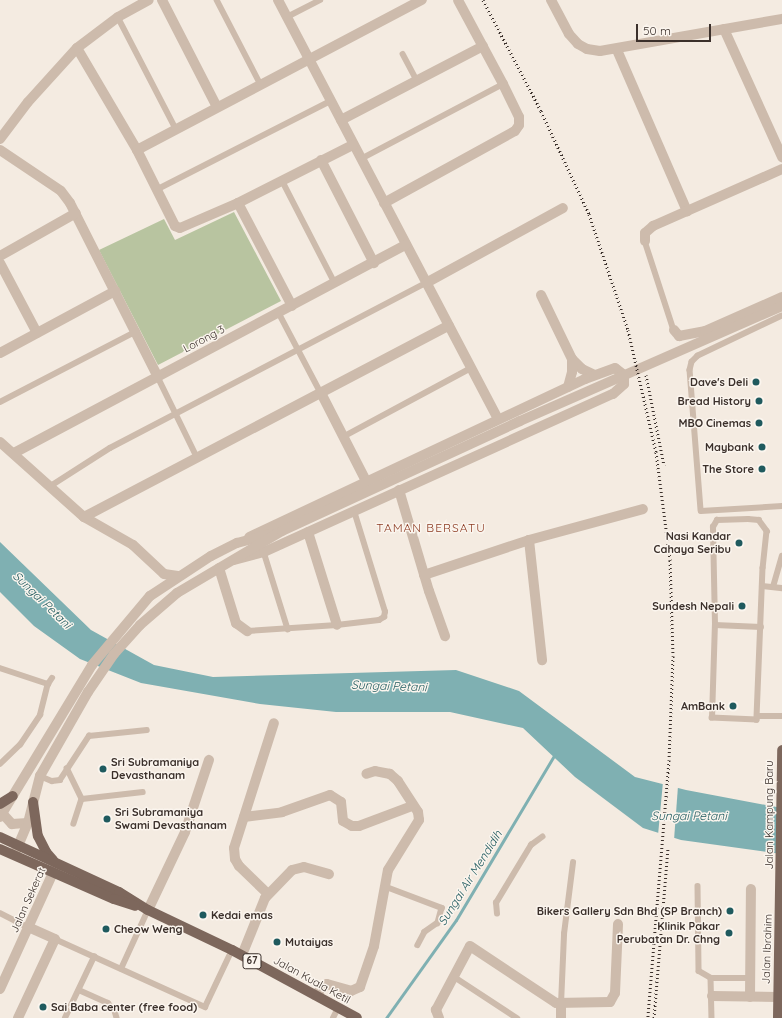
<!DOCTYPE html>
<html>
<head>
<meta charset="utf-8">
<style>
  body { margin:0 }
  #map { position:relative; width:782px; height:1018px; overflow:hidden; background:#f4ebe1; font-family:Quicksand,sans-serif }
  div>[style] { position:absolute }
  [style*='--x'] { left:calc(var(--x)*1px); top:calc(var(--y)*1px); width:calc(var(--w)*1px); rotate:calc(var(--a)*1deg) }
  .green>* { inset:0; background:#b8c4a0 }
  .water>* { inset:0; background:#7fb0b2 }
  .pier>* { inset:0; background:#f4ebe1 }
  .stream>* { height:3px; margin:-1.5px; padding:0 1.5px; transform-origin:1.5px; border-radius:1.5px; background:#7fb0b2 }
  .service>* { height:5.5px; margin:-2.75px; padding:0 2.75px; transform-origin:2.75px; border-radius:2.75px; background:#cdbbac }
  .minor>* { height:10px; margin:-5px; padding:0 5px; transform-origin:5px; border-radius:5px; background:#cdbbac }
  .tertiary>* { height:10px; margin:-5px; padding:0 5px; transform-origin:5px; border-radius:5px; background:#cdbbac }
  .primary>* { height:10px; margin:-5px; padding:0 5px; transform-origin:5px; border-radius:5px; background:#7d675c }
  .rail>* { height:3px; margin-top:-1.5px; transform-origin:0; background:repeating-linear-gradient(90deg,#3b302b 0 1px,transparent 0 4px) }
  .dots>* { width:11px; height:11px; translate:-50% -50%; box-sizing:border-box; border:2px solid #fbf5ee; border-radius:50% }
  span { translate:-50% -50%; white-space:nowrap; text-align:center; line-height:1.15; -webkit-text-stroke:3px #fbf5ee; paint-order:stroke }
  .shield-label span { padding:1px 3px; background:#fbf5ee; border:1px solid; border-radius:3px; -webkit-text-stroke-width:0 }
  .shield-label { font-size:10px; color:#3b302b; font-weight:700 }
  .street-label { font-size:11px; color:#3b302b }
  .poi-label { font-size:11px; color:#3b302b; font-weight:700 }
  .right { translate:-100% -50%; text-align:right }
  .left { translate:0 -50%; text-align:left }
  .neighbourhood-label { font-size:12px; color:#8c3b22; letter-spacing:1px }
  .water-label { font-size:12px; color:#1f5a5e; font-style:italic }
  .scale { position:absolute; left:636px; top:24px; width:75px; height:18px; box-sizing:border-box; border:2px solid #3b302b; border-top:0; padding-left:5px; font-size:12px; line-height:14px; white-space:nowrap; color:#3b302b; -webkit-text-stroke:3px #fbf5ee; paint-order:stroke }
</style>
</head>
<body>
<div id="map">
  <div class="green">
    <div style="clip-path:polygon(234px 212px,281px 301px,158px 365px,99px 250px,164px 219px,175px 240px)"></div>
  </div>
  <div class="water">
    <div style="clip-path:polygon(0 542px,91px 630px,154px 665px,213px 677px,456px 670px,519px 691px,635px 777px,686px 790px,782px 808px,782px 854px,681px 840px,643px 828px,575px 777px,523px 728px,450px 712px,336px 712px,260px 704px,141px 683px,80px 659px,34px 626px,0 592px)"></div>
  </div>
  <div class="pier">
    <div style="clip-path:polygon(663px 782px,678px 786px,674px 840px,658px 835px)"></div>
  </div>
  <div class="stream">
    <div style="--x:386;--y:1018;--w:120;--a:-54.5"></div>
    <div style="--x:456;--y:920;--w:193;--a:-59.2"></div>
  </div>
  <div class="service">
    <div style="--x:217;--y:0;--w:96;--a:62.6"></div>
    <div style="--x:118;--y:17;--w:126;--a:62.6"></div>
    <div style="--x:287;--y:17;--w:37;--a:-27"></div>
    <div style="--x:403;--y:54;--w:30;--a:62"></div>
    <div style="--x:361;--y:159;--w:161;--a:-27.8"></div>
    <div style="--x:282;--y:180;--w:116;--a:62.8"></div>
    <div style="--x:156;--y:190;--w:196;--a:-27"></div>
    <div style="--x:645;--y:241;--w:94;--a:72"></div>
    <div style="--x:279;--y:313;--w:90;--a:62.3"></div>
    <div style="--x:782;--y:316;--w:93;--a:154.5"></div>
    <div style="--x:698;--y:356;--w:8;--a:135"></div>
    <div style="--x:692;--y:362;--w:8;--a:104"></div>
    <div style="--x:690;--y:370;--w:141;--a:85.5"></div>
    <div style="--x:701;--y:511;--w:81;--a:-3.5"></div>
    <div style="--x:158;--y:377;--w:89;--a:64"></div>
    <div style="--x:0;--y:402;--w:154;--a:-27.4"></div>
    <div style="--x:343;--y:437;--w:145;--a:-28.3"></div>
    <div style="--x:49;--y:487;--w:72;--a:-32.6"></div>
    <div style="--x:110;--y:448;--w:356;--a:-27.6"></div>
    <div style="--x:748;--y:519;--w:11;--a:5"></div>
    <div style="--x:759;--y:520;--w:14;--a:54"></div>
    <div style="--x:767;--y:531;--w:37;--a:96"></div>
    <div style="--x:763;--y:568;--w:152;--a:92.3"></div>
    <div style="--x:757;--y:720;--w:45;--a:-177.5"></div>
    <div style="--x:712;--y:718;--w:93;--a:-88.2"></div>
    <div style="--x:715;--y:625;--w:98;--a:-91.2"></div>
    <div style="--x:713;--y:527;--w:8;--a:-60"></div>
    <div style="--x:717;--y:520;--w:31;--a:-2"></div>
    <div style="--x:264;--y:552;--w:81;--a:72.7"></div>
    <div style="--x:762;--y:586;--w:20;--a:6"></div>
    <div style="--x:773;--y:587;--w:32;--a:-74"></div>
    <div style="--x:715;--y:625;--w:46;--a:2.5"></div>
    <div style="--x:247;--y:631;--w:90;--a:-3.8"></div>
    <div style="--x:337;--y:625;--w:42;--a:-6.8"></div>
    <div style="--x:379;--y:620;--w:6;--a:-31"></div>
    <div style="--x:384;--y:617;--w:5;--a:-79"></div>
    <div style="--x:385;--y:612;--w:106;--a:-107.1"></div>
    <div style="--x:0;--y:668;--w:51;--a:18.4"></div>
    <div style="--x:757;--y:716;--w:25;--a:0"></div>
    <div style="--x:0;--y:764;--w:28;--a:-44"></div>
    <div style="--x:20;--y:745;--w:36;--a:-56"></div>
    <div style="--x:40;--y:715;--w:32;--a:-76"></div>
    <div style="--x:48;--y:684;--w:7;--a:-56"></div>
    <div style="--x:67;--y:768;--w:34;--a:64"></div>
    <div style="--x:82;--y:799;--w:26;--a:108"></div>
    <div style="--x:40;--y:776;--w:13;--a:23"></div>
    <div style="--x:52;--y:781;--w:8;--a:-7"></div>
    <div style="--x:60;--y:780;--w:53;--a:-56.6"></div>
    <div style="--x:89;--y:736;--w:58;--a:-5.9"></div>
    <div style="--x:82;--y:799;--w:61;--a:-6.5"></div>
    <div style="--x:384;--y:886;--w:62;--a:20.8"></div>
    <div style="--x:442;--y:908;--w:16;--a:105"></div>
    <div style="--x:438;--y:923;--w:16;--a:145"></div>
    <div style="--x:425;--y:932;--w:15;--a:118"></div>
    <div style="--x:698;--y:886;--w:85;--a:89.3"></div>
    <div style="--x:699;--y:971;--w:14;--a:30"></div>
    <div style="--x:711;--y:978;--w:40;--a:0"></div>
    <div style="--x:0;--y:913;--w:31;--a:27"></div>
    <div style="--x:497;--y:914;--w:11;--a:-95"></div>
    <div style="--x:496;--y:903;--w:68;--a:-58.9"></div>
    <div style="--x:531;--y:845;--w:14;--a:-36"></div>
    <div style="--x:55;--y:939;--w:165;--a:24.4"></div>
    <div style="--x:205;--y:1007;--w:63;--a:-64.7"></div>
    <div style="--x:121;--y:969;--w:65;--a:-65.4"></div>
    <div style="--x:453;--y:976;--w:77;--a:33.3"></div>
    <div style="--x:711;--y:978;--w:40;--a:88.6"></div>
    <div style="--x:79;--y:990;--w:32;--a:24"></div>
    <div style="--x:108;--y:1003;--w:11;--a:49"></div>
    <div style="--x:115;--y:1011;--w:7;--a:74"></div>
    <div style="--x:561;--y:1004;--w:70;--a:-87.5"></div>
    <div style="--x:564;--y:934;--w:72;--a:-82.8"></div>
    <div style="--x:65;--y:1018;--w:68;--a:-64.6"></div>
    <div style="--x:333;--y:1018;--w:11;--a:-63"></div>
  </div>
  <div class="minor">
    <div style="--x:162;--y:0;--w:120;--a:62.8"></div>
    <div style="--x:278;--y:0;--w:473;--a:62.3"></div>
    <div style="--x:551;--y:0;--w:38;--a:62"></div>
    <div style="--x:569;--y:34;--w:13;--a:48"></div>
    <div style="--x:578;--y:44;--w:10;--a:29"></div>
    <div style="--x:587;--y:49;--w:13;--a:9"></div>
    <div style="--x:600;--y:51;--w:185;--a:-10"></div>
    <div style="--x:724;--y:29;--w:141;--a:65.6"></div>
    <div style="--x:77;--y:48;--w:118;--a:59.5"></div>
    <div style="--x:137;--y:150;--w:85;--a:63.4"></div>
    <div style="--x:175;--y:226;--w:5;--a:22"></div>
    <div style="--x:180;--y:228;--w:63;--a:-23.3"></div>
    <div style="--x:238;--y:203;--w:129;--a:-26.8"></div>
    <div style="--x:617;--y:50;--w:176;--a:66.5"></div>
    <div style="--x:341;--y:120;--w:160;--a:-27.5"></div>
    <div style="--x:0;--y:139;--w:46;--a:-52.9"></div>
    <div style="--x:28;--y:102;--w:73;--a:-47.8"></div>
    <div style="--x:77;--y:48;--w:51;--a:-37.1"></div>
    <div style="--x:118;--y:17;--w:35;--a:-29"></div>
    <div style="--x:0;--y:150;--w:73;--a:33.9"></div>
    <div style="--x:61;--y:191;--w:15;--a:53"></div>
    <div style="--x:70;--y:203;--w:195;--a:63.2"></div>
    <div style="--x:137;--y:150;--w:322;--a:-27.8"></div>
    <div style="--x:321;--y:160;--w:116;--a:62.8"></div>
    <div style="--x:238;--y:203;--w:116;--a:62.3"></div>
    <div style="--x:384;--y:203;--w:149;--a:-28.8"></div>
    <div style="--x:515;--y:131;--w:7;--a:-56"></div>
    <div style="--x:519;--y:125;--w:8;--a:-90"></div>
    <div style="--x:519;--y:117;--w:37;--a:-116"></div>
    <div style="--x:503;--y:84;--w:95;--a:-118.2"></div>
    <div style="--x:645;--y:241;--w:8;--a:-90"></div>
    <div style="--x:645;--y:233;--w:11;--a:-41"></div>
    <div style="--x:653;--y:226;--w:141;--a:-23.8"></div>
    <div style="--x:0;--y:256;--w:87;--a:-29.5"></div>
    <div style="--x:0;--y:263;--w:79;--a:62.1"></div>
    <div style="--x:426;--y:283;--w:156;--a:-28.7"></div>
    <div style="--x:541;--y:295;--w:71;--a:64.2"></div>
    <div style="--x:572;--y:359;--w:14;--a:45"></div>
    <div style="--x:582;--y:369;--w:14;--a:25"></div>
    <div style="--x:674;--y:330;--w:8;--a:50"></div>
    <div style="--x:679;--y:336;--w:26;--a:-11"></div>
    <div style="--x:705;--y:331;--w:84;--a:-23.8"></div>
    <div style="--x:0;--y:353;--w:131;--a:-28.3"></div>
    <div style="--x:568;--y:387;--w:16;--a:-75"></div>
    <div style="--x:572;--y:372;--w:13;--a:-90"></div>
    <div style="--x:321;--y:393;--w:99;--a:62.9"></div>
    <div style="--x:0;--y:442;--w:113;--a:41.8"></div>
    <div style="--x:84;--y:517;--w:56;--a:29.7"></div>
    <div style="--x:133;--y:545;--w:42;--a:43.1"></div>
    <div style="--x:164;--y:574;--w:14;--a:8"></div>
    <div style="--x:14;--y:453;--w:444;--a:-28"></div>
    <div style="--x:399;--y:490;--w:105;--a:73.5"></div>
    <div style="--x:429;--y:591;--w:48;--a:70.4"></div>
    <div style="--x:84;--y:517;--w:412;--a:-27.7"></div>
    <div style="--x:308;--y:532;--w:97;--a:72.7"></div>
    <div style="--x:529;--y:540;--w:121;--a:83.8"></div>
    <div style="--x:234;--y:560;--w:31;--a:-15"></div>
    <div style="--x:264;--y:552;--w:383;--a:-24.4"></div>
    <div style="--x:613;--y:394;--w:15;--a:-42"></div>
    <div style="--x:624;--y:384;--w:9;--a:-90"></div>
    <div style="--x:624;--y:375;--w:11;--a:-142"></div>
    <div style="--x:615;--y:368;--w:32;--a:160"></div>
    <div style="--x:585;--y:379;--w:371;--a:154.8"></div>
    <div style="--x:219;--y:568;--w:58;--a:72.8"></div>
    <div style="--x:236;--y:623;--w:14;--a:36"></div>
    <div style="--x:424;--y:575;--w:111;--a:-18.4"></div>
    <div style="--x:529;--y:540;--w:118;--a:-15.2"></div>
    <div style="--x:244;--y:817;--w:38;--a:-7"></div>
    <div style="--x:282;--y:812;--w:51;--a:-19.5"></div>
    <div style="--x:330;--y:795;--w:13;--a:32"></div>
    <div style="--x:341;--y:802;--w:19;--a:84"></div>
    <div style="--x:343;--y:821;--w:10;--a:29"></div>
    <div style="--x:352;--y:826;--w:7;--a:0"></div>
    <div style="--x:359;--y:826;--w:57;--a:-20.7"></div>
    <div style="--x:268;--y:894;--w:40;--a:-136"></div>
    <div style="--x:239;--y:866;--w:8;--a:-120"></div>
    <div style="--x:235;--y:859;--w:11;--a:-95"></div>
    <div style="--x:234;--y:848;--w:131;--a:-72.3"></div>
    <div style="--x:148;--y:910;--w:86;--a:-64.6"></div>
    <div style="--x:185;--y:832;--w:76;--a:-71.6"></div>
    <div style="--x:242;--y:955;--w:61;--a:-68"></div>
    <div style="--x:265;--y:898;--w:39;--a:-46"></div>
    <div style="--x:292;--y:870;--w:12;--a:-14"></div>
    <div style="--x:304;--y:867;--w:26;--a:16"></div>
    <div style="--x:315;--y:995;--w:16;--a:-43"></div>
    <div style="--x:327;--y:984;--w:25;--a:16"></div>
    <div style="--x:351;--y:991;--w:10;--a:-24"></div>
    <div style="--x:360;--y:987;--w:43;--a:-71.1"></div>
    <div style="--x:374;--y:946;--w:77;--a:-79.6"></div>
    <div style="--x:388;--y:870;--w:59;--a:-58.2"></div>
    <div style="--x:419;--y:820;--w:8;--a:-97"></div>
    <div style="--x:418;--y:812;--w:37;--a:-123"></div>
    <div style="--x:398;--y:781;--w:11;--a:-139"></div>
    <div style="--x:390;--y:774;--w:15;--a:-169"></div>
    <div style="--x:375;--y:771;--w:9;--a:162"></div>
    <div style="--x:712;--y:996;--w:66;--a:0.9"></div>
    <div style="--x:750;--y:997;--w:108;--a:-89.5"></div>
    <div style="--x:18;--y:1018;--w:87;--a:-64.9"></div>
    <div style="--x:55;--y:939;--w:30;--a:-156"></div>
    <div style="--x:439;--y:1018;--w:9;--a:-111"></div>
    <div style="--x:436;--y:1010;--w:72;--a:-62"></div>
    <div style="--x:470;--y:946;--w:103;--a:33.5"></div>
    <div style="--x:556;--y:1003;--w:54;--a:-1.1"></div>
    <div style="--x:610;--y:1002;--w:10;--a:-61"></div>
    <div style="--x:615;--y:993;--w:69;--a:-87.5"></div>
    <div style="--x:561;--y:1018;--w:14;--a:-90"></div>
  </div>
  <div class="tertiary">
    <div style="--x:2;--y:813;--w:15;--a:48"></div>
    <div style="--x:12;--y:824;--w:16;--a:-4"></div>
    <div style="--x:0;--y:817;--w:178;--a:-58.8"></div>
    <div style="--x:92;--y:665;--w:90;--a:-50"></div>
    <div style="--x:150;--y:596;--w:73;--a:-33.3"></div>
    <div style="--x:211;--y:556;--w:29;--a:-27"></div>
    <div style="--x:237;--y:543;--w:35;--a:-15"></div>
    <div style="--x:15;--y:853;--w:33;--a:-67"></div>
    <div style="--x:28;--y:823;--w:49;--a:-75.7"></div>
    <div style="--x:40;--y:776;--w:97;--a:-60.3"></div>
    <div style="--x:88;--y:692;--w:46;--a:-55.6"></div>
    <div style="--x:114;--y:654;--w:39;--a:-48"></div>
    <div style="--x:140;--y:625;--w:49;--a:-40.9"></div>
    <div style="--x:177;--y:593;--w:122;--a:-30.6"></div>
    <div style="--x:282;--y:531;--w:262;--a:-24.8"></div>
    <div style="--x:520;--y:421;--w:286;--a:-23.7"></div>
    <div style="--x:0;--y:989;--w:135;--a:-65.5"></div>
  </div>
  <div class="primary">
    <div style="--x:33;--y:802;--w:34;--a:82"></div>
    <div style="--x:38;--y:836;--w:18;--a:63"></div>
    <div style="--x:46;--y:852;--w:11;--a:49"></div>
    <div style="--x:0;--y:804;--w:15;--a:-32"></div>
    <div style="--x:0;--y:837;--w:131;--a:24.8"></div>
    <div style="--x:119;--y:892;--w:34;--a:32"></div>
    <div style="--x:148;--y:910;--w:93;--a:25.5"></div>
    <div style="--x:232;--y:950;--w:142;--a:28.5"></div>
    <div style="--x:0;--y:849;--w:124;--a:23.7"></div>
    <div style="--x:114;--y:899;--w:22;--a:18"></div>
    <div style="--x:778;--y:1018;--w:268;--a:-89.1"></div>
  </div>
  <div class="rail">
    <div style="--x:483;--y:0;--w:125;--a:62.4"></div>
    <div style="--x:541;--y:111;--w:114;--a:65"></div>
    <div style="--x:589;--y:214;--w:122;--a:71.4"></div>
    <div style="--x:628;--y:330;--w:125;--a:77.1"></div>
    <div style="--x:656;--y:452;--w:109;--a:82.6"></div>
    <div style="--x:670;--y:560;--w:96;--a:88.2"></div>
    <div style="--x:673;--y:656;--w:104;--a:92.2"></div>
    <div style="--x:669;--y:760;--w:259;--a:94.7"></div>
    <div style="--x:646;--y:375;--w:92;--a:78.7"></div>
    <div style="--x:654;--y:1018;--w:171;--a:-85.3"></div>
  </div>
  <div class="dots">
    <div style="left:756px;top:382px;background:#1f5a5e"></div>
    <div style="left:759px;top:401px;background:#1f5a5e"></div>
    <div style="left:759px;top:423px;background:#1f5a5e"></div>
    <div style="left:762px;top:447px;background:#1f5a5e"></div>
    <div style="left:762px;top:469px;background:#1f5a5e"></div>
    <div style="left:739px;top:543px;background:#1f5a5e"></div>
    <div style="left:742px;top:606px;background:#1f5a5e"></div>
    <div style="left:733px;top:706px;background:#1f5a5e"></div>
    <div style="left:103px;top:769px;background:#1f5a5e"></div>
    <div style="left:107px;top:819px;background:#1f5a5e"></div>
    <div style="left:730px;top:911px;background:#1f5a5e"></div>
    <div style="left:203px;top:915px;background:#1f5a5e"></div>
    <div style="left:106px;top:929px;background:#1f5a5e"></div>
    <div style="left:729px;top:933px;background:#1f5a5e"></div>
    <div style="left:277px;top:942px;background:#1f5a5e"></div>
    <div style="left:43px;top:1007px;background:#1f5a5e"></div>
  </div>
  <div class="shield-label">
    <span style="left:252px;top:961px">67</span>
  </div>
  <div class="street-label">
    <span style="left:204px;top:339px;rotate:-28deg">Lorong 3</span>
    <span style="left:769px;top:815px;rotate:-90deg">Jalan Kampung Baru</span>
    <span style="left:28px;top:900px;rotate:-66deg">Jalan Sekerat</span>
    <span style="left:767px;top:949px;rotate:-88deg">Jalan Ibrahim</span>
    <span style="left:312px;top:980px;rotate:29deg">Jalan Kuala Ketil</span>
  </div>
  <div class="poi-label">
    <span class="right" style="left:748px;top:382px">Dave's Deli</span>
    <span class="right" style="left:751px;top:401px">Bread History</span>
    <span class="right" style="left:751px;top:423px">MBO Cinemas</span>
    <span class="right" style="left:754px;top:447px">Maybank</span>
    <span class="right" style="left:754px;top:469px">The Store</span>
    <span class="right" style="left:731px;top:543px">Nasi Kandar<br>Cahaya Seribu</span>
    <span class="right" style="left:734px;top:606px">Sundesh Nepali</span>
    <span class="right" style="left:725px;top:706px">AmBank</span>
    <span class="left" style="left:111px;top:769px">Sri Subramaniya<br>Devasthanam</span>
    <span class="left" style="left:115px;top:819px">Sri Subramaniya<br>Swami Devasthanam</span>
    <span class="right" style="left:722px;top:911px">Bikers Gallery Sdn Bhd (SP Branch)</span>
    <span class="left" style="left:211px;top:915px">Kedai emas</span>
    <span class="right" style="left:720px;top:933px">Klinik Pakar<br>Perubatan Dr. Chng</span>
    <span class="left" style="left:114px;top:929px">Cheow Weng</span>
    <span class="left" style="left:285px;top:942px">Mutaiyas</span>
    <span class="left" style="left:51px;top:1007px">Sai Baba center (free food)</span>
  </div>
  <div class="neighbourhood-label">
    <span style="left:431px;top:528px">TAMAN BERSATU</span>
  </div>
  <div class="water-label">
    <span style="left:42px;top:600px;rotate:44deg">Sungai Petani</span>
    <span style="left:389px;top:686px;rotate:2deg">Sungai Petani</span>
    <span style="left:689px;top:816px">Sungai Petani</span>
    <span style="left:470px;top:878px;rotate:-58deg">Sungai Air Mendidih</span>
  </div>
  <div class="scale">50 m</div>
</div>
</body>
</html>
